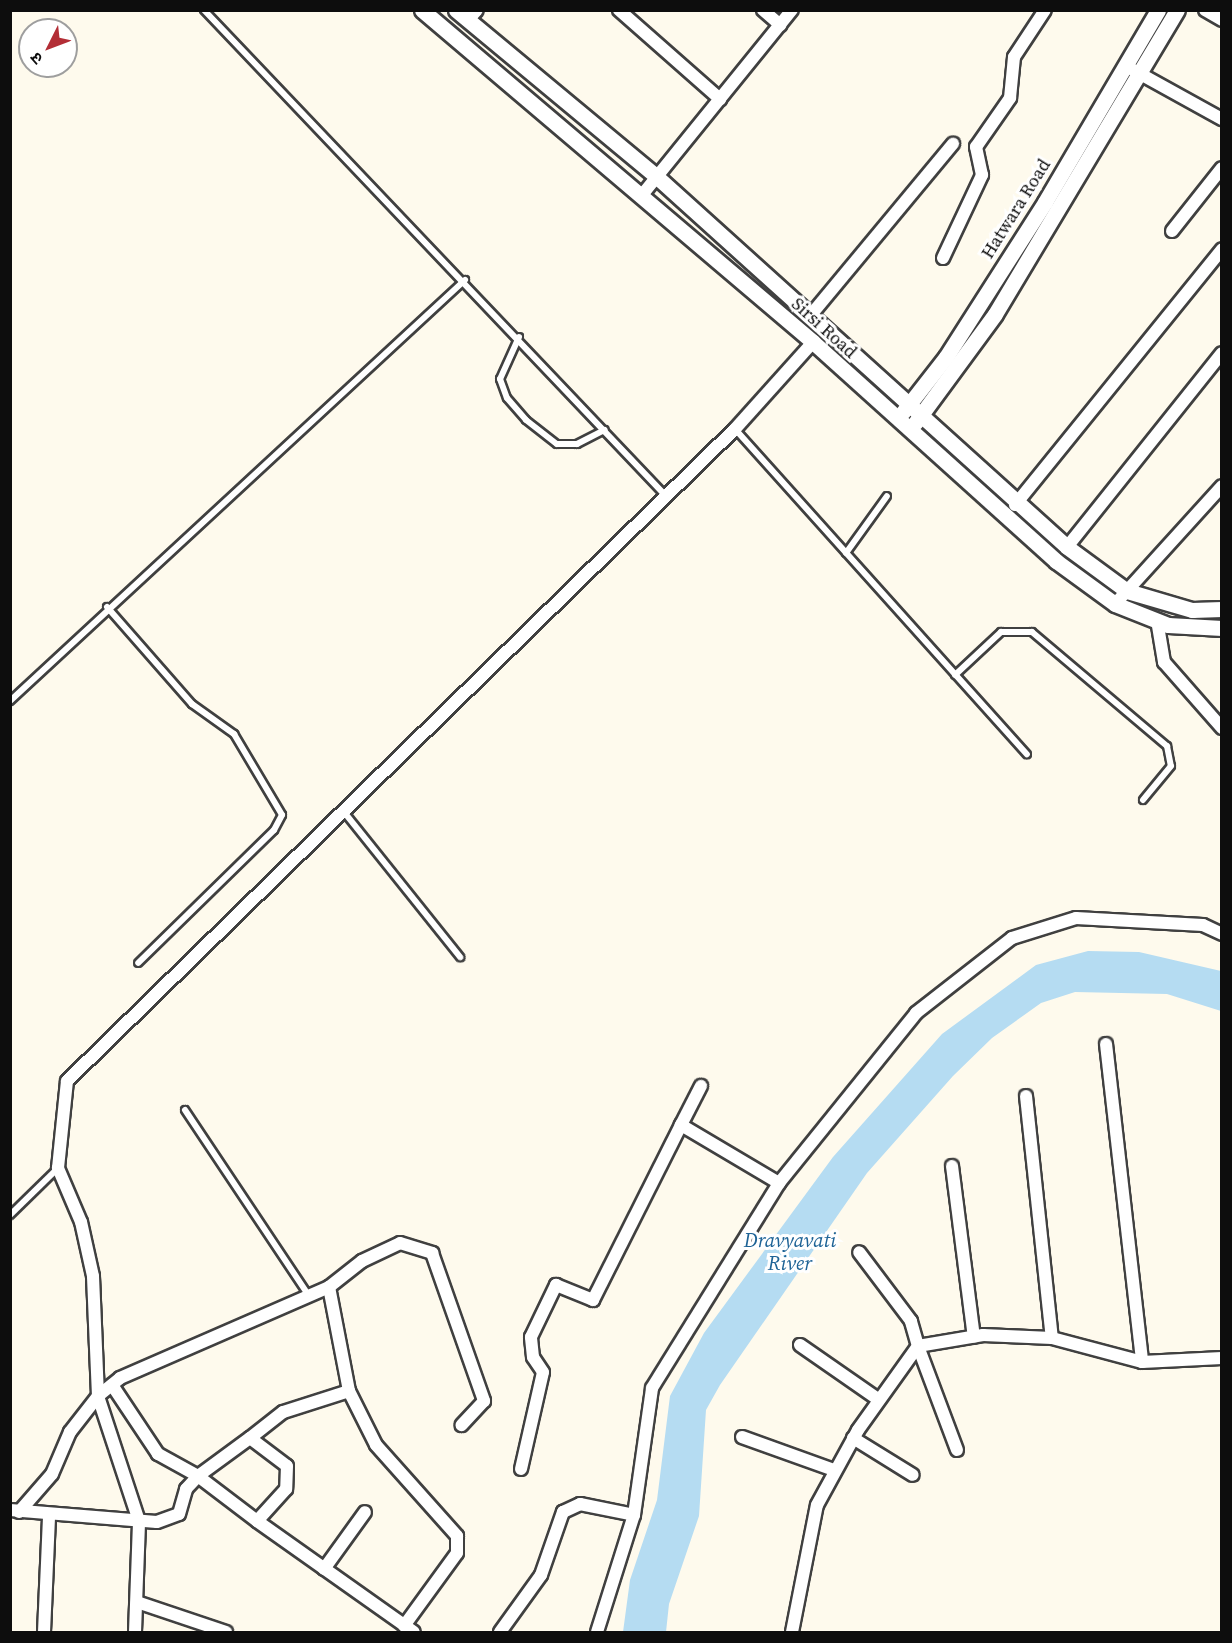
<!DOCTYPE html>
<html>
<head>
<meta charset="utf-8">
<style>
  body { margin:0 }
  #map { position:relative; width:1232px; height:1643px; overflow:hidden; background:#fefaed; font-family:"Source Serif 4","Noto Sans Devanagari",serif }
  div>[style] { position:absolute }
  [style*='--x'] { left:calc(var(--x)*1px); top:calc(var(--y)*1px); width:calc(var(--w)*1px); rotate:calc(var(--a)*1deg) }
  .water>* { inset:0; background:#b5dcf2 }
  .roads { filter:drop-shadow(2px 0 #404040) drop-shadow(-2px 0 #404040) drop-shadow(0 2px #404040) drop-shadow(0 -2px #404040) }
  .service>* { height:6px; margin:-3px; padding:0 3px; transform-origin:3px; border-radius:3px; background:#fff }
  .minor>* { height:12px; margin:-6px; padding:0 6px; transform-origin:6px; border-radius:6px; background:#fff }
  .tertiary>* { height:15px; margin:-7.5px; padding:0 7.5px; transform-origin:7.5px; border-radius:7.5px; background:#fff }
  span { translate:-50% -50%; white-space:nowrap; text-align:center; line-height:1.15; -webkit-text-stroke:6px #fff; paint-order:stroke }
  .street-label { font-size:18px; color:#0d0d0d }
  .water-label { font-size:20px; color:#1e6396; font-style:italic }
  .frame { position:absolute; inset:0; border:12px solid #0d0d0d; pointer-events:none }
  .north { position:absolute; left:18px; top:18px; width:60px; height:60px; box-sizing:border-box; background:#fff; border:2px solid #9e9e9e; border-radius:50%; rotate:228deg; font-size:16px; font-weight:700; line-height:24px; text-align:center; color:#0d0d0d }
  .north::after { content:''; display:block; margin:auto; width:21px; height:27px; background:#b32e36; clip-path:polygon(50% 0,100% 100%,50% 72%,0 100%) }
</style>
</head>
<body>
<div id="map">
  <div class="water">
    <div style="clip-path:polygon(1088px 951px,1139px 952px,1221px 971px,1221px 1011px,1167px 994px,1075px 992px,1041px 1003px,992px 1038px,953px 1076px,867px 1173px,720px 1385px,706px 1410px,699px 1516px,669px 1604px,666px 1632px,623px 1632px,630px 1580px,657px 1500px,670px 1396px,704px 1333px,833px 1157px,942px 1034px,1036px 965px)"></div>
  </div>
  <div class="roads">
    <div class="service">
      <div style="--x:204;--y:10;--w:671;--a:46.45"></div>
      <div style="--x:519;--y:337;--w:46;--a:114.3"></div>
      <div style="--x:500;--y:379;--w:20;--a:70"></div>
      <div style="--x:507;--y:398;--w:29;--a:49"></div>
      <div style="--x:526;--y:420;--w:39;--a:38"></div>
      <div style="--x:557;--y:444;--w:20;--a:0"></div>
      <div style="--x:577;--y:444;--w:31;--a:-27"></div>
      <div style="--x:735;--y:429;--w:437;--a:48.1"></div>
      <div style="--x:846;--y:553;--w:70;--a:-54.3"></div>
      <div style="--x:107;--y:607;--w:129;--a:48.8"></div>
      <div style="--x:192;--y:704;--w:52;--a:35.5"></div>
      <div style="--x:234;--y:734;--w:94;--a:59.3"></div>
      <div style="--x:282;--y:815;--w:17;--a:118"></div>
      <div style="--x:274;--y:830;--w:190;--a:135.6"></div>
      <div style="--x:955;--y:675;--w:63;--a:-43.1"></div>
      <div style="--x:1001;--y:632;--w:31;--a:0"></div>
      <div style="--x:1032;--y:632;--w:177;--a:40.2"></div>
      <div style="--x:1167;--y:746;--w:20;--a:79"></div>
      <div style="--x:1171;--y:766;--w:44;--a:129.5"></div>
      <div style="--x:10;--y:701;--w:620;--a:-42.78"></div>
      <div style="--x:344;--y:812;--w:186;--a:51.3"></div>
      <div style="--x:185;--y:1110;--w:224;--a:56.3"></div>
      <div style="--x:10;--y:1215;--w:67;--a:-44.4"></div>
    </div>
    <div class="minor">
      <div style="--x:619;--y:10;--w:135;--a:41.4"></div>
      <div style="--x:763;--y:10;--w:23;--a:41"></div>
      <div style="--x:1205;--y:10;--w:20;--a:30"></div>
      <div style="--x:468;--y:20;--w:13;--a:-48"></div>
      <div style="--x:1126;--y:66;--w:110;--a:28.9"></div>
      <div style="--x:642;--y:195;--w:238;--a:-51"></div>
      <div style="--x:1172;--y:231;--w:80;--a:-51.6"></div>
      <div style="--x:943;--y:258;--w:92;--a:-64.8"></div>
      <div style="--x:982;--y:175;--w:29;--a:-102"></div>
      <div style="--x:976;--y:147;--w:60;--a:-55.2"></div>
      <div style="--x:1010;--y:98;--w:41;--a:-84.4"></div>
      <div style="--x:1014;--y:57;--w:56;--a:-56.6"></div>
      <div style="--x:810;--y:316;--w:224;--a:-50.3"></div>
      <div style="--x:1015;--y:505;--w:329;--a:-51"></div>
      <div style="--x:1067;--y:547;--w:248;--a:-51.4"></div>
      <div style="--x:1115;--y:604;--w:159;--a:-47.8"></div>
      <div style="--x:1157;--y:620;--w:43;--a:80.5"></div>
      <div style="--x:1164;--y:662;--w:88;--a:48.7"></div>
      <div style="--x:1106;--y:1044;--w:320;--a:83.5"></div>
      <div style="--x:1026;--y:1096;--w:243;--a:83.9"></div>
      <div style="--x:681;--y:1125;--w:44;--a:-62.9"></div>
      <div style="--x:952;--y:1166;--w:172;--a:82.7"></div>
      <div style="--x:329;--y:1287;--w:42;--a:-38.2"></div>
      <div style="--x:362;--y:1261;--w:42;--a:-25.3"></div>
      <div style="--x:400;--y:1243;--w:34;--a:17"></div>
      <div style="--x:432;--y:1253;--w:157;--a:70.6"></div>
      <div style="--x:484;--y:1401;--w:33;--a:133"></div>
      <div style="--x:800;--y:1345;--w:96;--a:34.8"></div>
      <div style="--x:349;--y:1391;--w:60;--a:63.4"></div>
      <div style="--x:376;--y:1445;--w:122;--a:48.3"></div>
      <div style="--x:457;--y:1536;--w:17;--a:90"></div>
      <div style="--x:457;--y:1553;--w:90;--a:126"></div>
      <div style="--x:742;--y:1437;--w:98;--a:19.7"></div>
      <div style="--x:853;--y:1438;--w:70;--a:31.7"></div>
      <div style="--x:957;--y:1450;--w:111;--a:-110.6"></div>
      <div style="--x:918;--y:1346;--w:66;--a:-9.6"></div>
      <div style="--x:983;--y:1335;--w:69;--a:2.5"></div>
      <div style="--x:1052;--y:1338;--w:93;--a:14.9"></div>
      <div style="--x:1142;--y:1362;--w:80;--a:-2.9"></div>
      <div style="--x:521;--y:1469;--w:99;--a:-77.2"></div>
      <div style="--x:543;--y:1372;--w:18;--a:-124"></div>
      <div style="--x:533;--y:1357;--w:20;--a:-96"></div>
      <div style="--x:531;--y:1337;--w:58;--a:-64.3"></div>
      <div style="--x:556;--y:1285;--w:40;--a:22"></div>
      <div style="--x:593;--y:1300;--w:196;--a:-63.3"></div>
      <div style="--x:681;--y:1125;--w:114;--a:30.6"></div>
      <div style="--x:10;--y:1510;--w:147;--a:4.7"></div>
      <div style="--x:157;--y:1522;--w:23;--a:-20"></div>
      <div style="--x:179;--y:1514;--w:26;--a:-74"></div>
      <div style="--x:186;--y:1489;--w:18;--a:-47"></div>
      <div style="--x:198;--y:1476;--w:64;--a:-36.2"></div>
      <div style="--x:250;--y:1438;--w:46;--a:37.1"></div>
      <div style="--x:287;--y:1466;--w:23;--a:92"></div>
      <div style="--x:286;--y:1489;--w:43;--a:132.2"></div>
      <div style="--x:257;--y:1521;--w:74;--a:-142.7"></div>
      <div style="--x:198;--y:1476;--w:46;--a:-151.2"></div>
      <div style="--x:158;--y:1454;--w:83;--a:-123.7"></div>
      <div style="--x:19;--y:1512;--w:50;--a:-49"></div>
      <div style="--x:52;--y:1474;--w:46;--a:-66.8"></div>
      <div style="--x:70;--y:1432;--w:46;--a:-52.1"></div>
      <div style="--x:98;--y:1396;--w:120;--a:-92.4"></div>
      <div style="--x:93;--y:1276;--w:55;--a:-102.5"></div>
      <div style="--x:81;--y:1222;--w:59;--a:-113.1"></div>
      <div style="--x:58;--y:1168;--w:87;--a:-84.1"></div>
      <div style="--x:67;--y:1081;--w:933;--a:-44.31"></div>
      <div style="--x:735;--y:429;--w:117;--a:-48.1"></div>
      <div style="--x:257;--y:1521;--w:192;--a:35.3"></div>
      <div style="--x:324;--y:1569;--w:70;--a:-54.3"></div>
      <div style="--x:137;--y:1602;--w:94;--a:18.6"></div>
      <div style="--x:44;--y:1632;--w:116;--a:-87.5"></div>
      <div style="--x:135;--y:1632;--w:111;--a:-87.9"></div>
      <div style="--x:139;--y:1521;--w:132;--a:-108.2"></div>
      <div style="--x:98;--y:1396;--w:28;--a:-39"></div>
      <div style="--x:120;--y:1378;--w:228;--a:-23.5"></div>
      <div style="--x:329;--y:1287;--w:106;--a:79.1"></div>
      <div style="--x:349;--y:1391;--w:69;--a:162.3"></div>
      <div style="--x:283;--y:1412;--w:42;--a:141.8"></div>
      <div style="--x:500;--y:1632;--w:70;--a:-54.3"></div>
      <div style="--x:541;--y:1575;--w:67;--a:-70.8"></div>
      <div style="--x:563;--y:1512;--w:19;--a:-25"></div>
      <div style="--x:580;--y:1504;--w:55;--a:11.5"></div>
      <div style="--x:597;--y:1632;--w:123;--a:-72.5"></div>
      <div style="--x:634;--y:1515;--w:128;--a:-81.9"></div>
      <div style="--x:652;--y:1388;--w:241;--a:-58.2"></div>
      <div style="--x:779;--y:1183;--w:218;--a:-51.1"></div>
      <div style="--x:916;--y:1013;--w:122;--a:-38"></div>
      <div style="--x:1012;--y:938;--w:67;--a:-17.4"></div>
      <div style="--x:1076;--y:918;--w:127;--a:3.2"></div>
      <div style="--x:1203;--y:925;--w:21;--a:25"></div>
      <div style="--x:792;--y:1632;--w:129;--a:-78.9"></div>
      <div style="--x:817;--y:1505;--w:85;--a:-61.3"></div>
      <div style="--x:858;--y:1430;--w:103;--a:-54.5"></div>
      <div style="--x:918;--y:1346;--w:26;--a:-106"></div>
      <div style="--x:911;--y:1321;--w:86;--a:-127"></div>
    </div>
    <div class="tertiary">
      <div style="--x:422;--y:10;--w:513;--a:40.33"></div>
      <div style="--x:813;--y:342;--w:327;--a:42"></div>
      <div style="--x:1056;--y:561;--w:73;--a:36.1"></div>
      <div style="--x:1115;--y:604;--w:57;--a:21.6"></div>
      <div style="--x:1168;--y:625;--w:54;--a:3.2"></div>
      <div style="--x:456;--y:10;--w:261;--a:39.7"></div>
      <div style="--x:657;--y:177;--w:552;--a:42.06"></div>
      <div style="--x:1067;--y:547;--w:74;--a:36.3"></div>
      <div style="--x:1127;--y:591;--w:68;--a:16.3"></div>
      <div style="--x:1192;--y:610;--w:30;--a:-2"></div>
      <div style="--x:903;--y:412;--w:70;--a:-52"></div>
      <div style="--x:946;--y:357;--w:184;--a:-57.4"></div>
      <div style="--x:1045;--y:202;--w:223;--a:-59.5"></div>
      <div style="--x:915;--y:423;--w:135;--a:-53.7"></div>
      <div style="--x:995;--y:314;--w:354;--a:-59.1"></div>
    </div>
  </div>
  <div class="street-label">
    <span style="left:1016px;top:209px;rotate:-58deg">Hatwara Road</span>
    <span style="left:824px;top:328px;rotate:42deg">Sirsi Road</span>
  </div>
  <div class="water-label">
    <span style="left:790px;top:1252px">Dravyavati<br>River</span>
  </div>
  <div class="frame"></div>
  <div class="north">उ</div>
</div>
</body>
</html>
